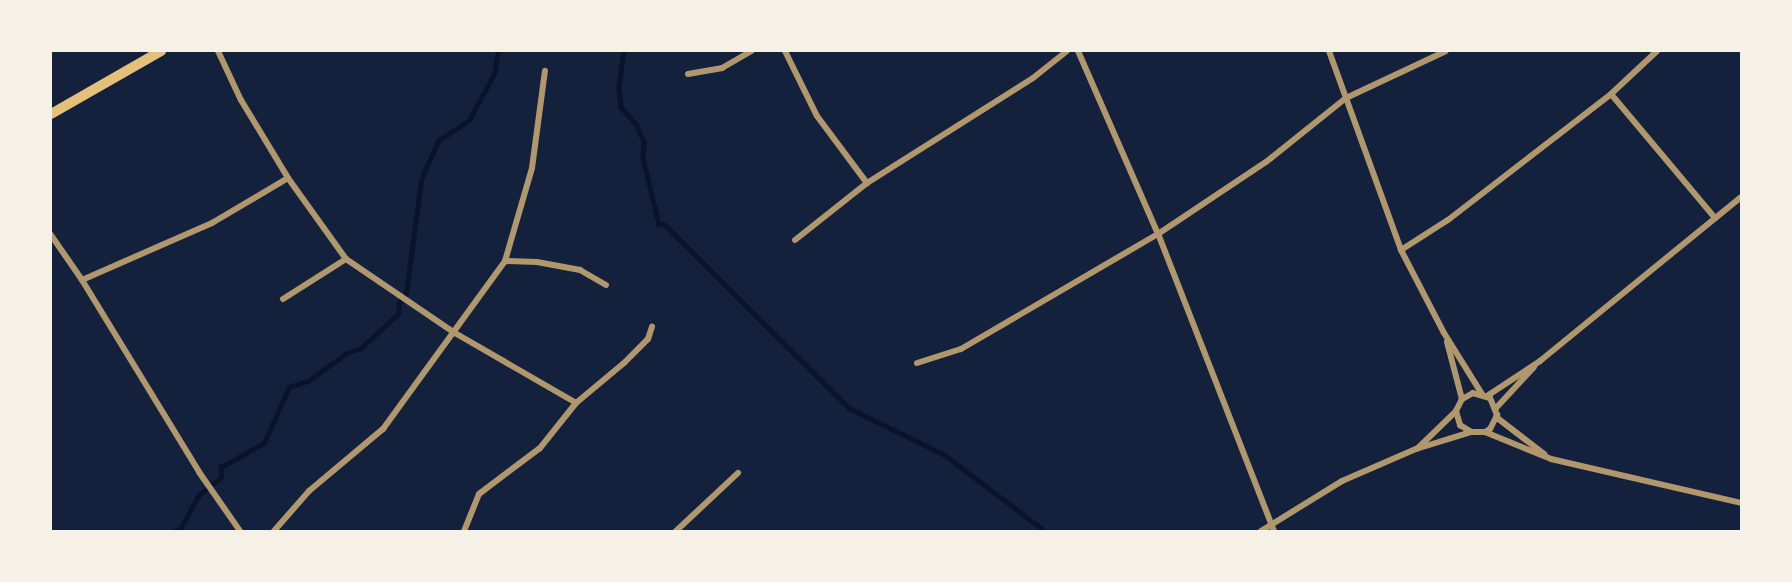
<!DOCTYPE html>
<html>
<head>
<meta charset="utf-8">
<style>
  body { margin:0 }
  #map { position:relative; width:1792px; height:582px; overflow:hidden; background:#14213d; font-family:"Asap Condensed",sans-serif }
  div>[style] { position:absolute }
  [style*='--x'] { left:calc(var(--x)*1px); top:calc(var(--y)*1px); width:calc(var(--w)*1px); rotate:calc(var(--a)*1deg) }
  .stream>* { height:4.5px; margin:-2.25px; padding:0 2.25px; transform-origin:2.25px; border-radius:2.25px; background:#0b132b }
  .minor>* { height:6px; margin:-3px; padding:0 3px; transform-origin:3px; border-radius:3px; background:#b1986c }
  .primary>* { height:10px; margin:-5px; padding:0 5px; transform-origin:5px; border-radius:5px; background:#e5c07b }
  span { translate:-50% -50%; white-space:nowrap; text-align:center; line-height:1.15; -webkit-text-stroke:5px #f6f1e7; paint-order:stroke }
  .frame { position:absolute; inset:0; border:52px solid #f6f1e7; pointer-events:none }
</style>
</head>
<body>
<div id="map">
  <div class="stream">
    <div style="--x:624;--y:51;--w:37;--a:98"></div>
    <div style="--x:619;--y:88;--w:19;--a:84"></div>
    <div style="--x:621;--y:107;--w:23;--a:49"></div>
    <div style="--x:636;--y:124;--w:20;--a:66"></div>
    <div style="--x:644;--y:142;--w:16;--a:94"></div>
    <div style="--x:643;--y:158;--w:68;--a:76.4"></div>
    <div style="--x:659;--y:224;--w:5;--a:0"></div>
    <div style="--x:664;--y:224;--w:261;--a:44.8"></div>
    <div style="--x:849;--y:408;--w:107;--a:26.1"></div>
    <div style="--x:945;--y:455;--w:126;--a:37.2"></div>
    <div style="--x:174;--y:531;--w:6;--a:-18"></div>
    <div style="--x:180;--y:529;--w:39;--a:-61"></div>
    <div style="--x:199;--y:495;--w:28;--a:-39"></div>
    <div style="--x:221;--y:477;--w:10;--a:-90"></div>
    <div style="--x:221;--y:467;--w:49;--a:-29.2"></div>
    <div style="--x:264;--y:443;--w:61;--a:-65.9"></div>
    <div style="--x:289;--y:387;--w:20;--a:-18"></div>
    <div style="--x:308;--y:381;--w:48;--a:-35.7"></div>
    <div style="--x:347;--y:353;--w:15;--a:-20"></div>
    <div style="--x:361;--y:348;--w:50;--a:-42.6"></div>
    <div style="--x:398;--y:314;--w:11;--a:-85"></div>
    <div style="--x:399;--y:303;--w:12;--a:-55"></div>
    <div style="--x:406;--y:293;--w:114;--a:-82.4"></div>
    <div style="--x:421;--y:180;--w:43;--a:-66.4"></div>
    <div style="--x:438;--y:141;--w:37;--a:-34"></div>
    <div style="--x:469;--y:120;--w:52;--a:-61.5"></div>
    <div style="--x:494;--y:74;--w:23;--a:-80"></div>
  </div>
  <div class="minor">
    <div style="--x:218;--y:51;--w:54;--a:64.9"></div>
    <div style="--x:241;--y:100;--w:91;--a:58.9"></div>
    <div style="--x:288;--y:178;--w:100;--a:54.4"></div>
    <div style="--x:346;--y:259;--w:132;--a:34.2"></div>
    <div style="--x:455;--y:333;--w:140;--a:30"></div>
    <div style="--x:576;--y:403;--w:58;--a:128.7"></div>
    <div style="--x:540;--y:448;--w:76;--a:143"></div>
    <div style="--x:479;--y:494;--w:40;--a:112"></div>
    <div style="--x:785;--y:51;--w:72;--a:63.8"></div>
    <div style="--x:817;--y:116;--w:84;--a:53.3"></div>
    <div style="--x:1329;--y:51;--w:212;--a:70.1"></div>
    <div style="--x:1401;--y:250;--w:93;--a:62.6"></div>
    <div style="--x:1444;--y:333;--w:72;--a:58.1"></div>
    <div style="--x:688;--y:74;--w:35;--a:-10"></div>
    <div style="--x:722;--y:68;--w:34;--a:-30"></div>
    <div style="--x:1611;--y:94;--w:162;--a:50"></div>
    <div style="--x:51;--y:235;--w:55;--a:55.4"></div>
    <div style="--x:82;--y:280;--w:225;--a:58.6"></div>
    <div style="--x:199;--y:472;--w:72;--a:55.2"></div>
    <div style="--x:795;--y:240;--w:92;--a:-38.4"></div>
    <div style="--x:867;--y:183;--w:196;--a:-32.3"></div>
    <div style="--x:1033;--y:78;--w:43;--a:-38.5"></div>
    <div style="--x:1401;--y:250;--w:56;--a:-32.6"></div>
    <div style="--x:1448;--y:220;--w:206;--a:-37.7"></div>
    <div style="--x:1611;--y:94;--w:63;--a:-43.1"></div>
    <div style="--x:505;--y:261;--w:97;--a:-73.8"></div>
    <div style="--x:532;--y:168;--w:98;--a:-82.4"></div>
    <div style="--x:82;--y:280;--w:142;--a:-23.7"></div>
    <div style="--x:212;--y:223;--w:88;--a:-30.6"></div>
    <div style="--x:283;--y:299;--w:75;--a:-32.4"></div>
    <div style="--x:1447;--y:342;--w:59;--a:75.3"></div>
    <div style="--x:1462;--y:399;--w:13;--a:117"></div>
    <div style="--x:1456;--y:411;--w:15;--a:74"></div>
    <div style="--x:1460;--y:425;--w:13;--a:32"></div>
    <div style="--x:1471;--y:432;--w:14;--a:0"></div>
    <div style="--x:1485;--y:432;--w:6;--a:-31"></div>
    <div style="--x:1490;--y:429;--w:16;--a:-63"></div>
    <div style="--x:1497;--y:415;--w:18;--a:-112"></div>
    <div style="--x:1490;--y:398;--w:18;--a:-164"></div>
    <div style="--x:1473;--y:393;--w:13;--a:151"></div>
    <div style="--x:917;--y:363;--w:46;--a:-17.7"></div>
    <div style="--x:961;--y:349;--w:228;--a:-30.3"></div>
    <div style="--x:1158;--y:234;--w:200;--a:-113.6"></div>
    <div style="--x:1487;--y:396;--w:64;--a:-33.4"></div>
    <div style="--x:1540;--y:361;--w:259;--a:-39.2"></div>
    <div style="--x:576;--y:403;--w:62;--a:-39.8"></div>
    <div style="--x:624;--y:363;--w:34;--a:-45"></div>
    <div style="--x:648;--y:339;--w:13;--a:-72"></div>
    <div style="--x:1496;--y:408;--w:56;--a:-47.2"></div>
    <div style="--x:1496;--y:417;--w:61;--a:37.6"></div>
    <div style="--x:1485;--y:432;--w:71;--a:22.2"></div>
    <div style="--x:1551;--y:459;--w:195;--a:13"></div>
    <div style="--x:1418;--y:448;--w:53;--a:-44.2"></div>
    <div style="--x:274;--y:531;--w:53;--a:-48.8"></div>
    <div style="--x:309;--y:491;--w:97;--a:-40"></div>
    <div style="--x:383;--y:429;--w:208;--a:-54"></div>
    <div style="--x:505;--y:261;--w:32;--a:2"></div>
    <div style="--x:537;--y:262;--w:44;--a:10.5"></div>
    <div style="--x:580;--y:270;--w:30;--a:30"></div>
    <div style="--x:676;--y:531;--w:85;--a:-43.1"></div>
    <div style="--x:1261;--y:531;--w:95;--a:-31.7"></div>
    <div style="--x:1342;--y:481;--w:81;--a:-23.4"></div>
    <div style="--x:1416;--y:449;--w:58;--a:-17.2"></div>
    <div style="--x:1274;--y:531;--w:319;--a:-111.3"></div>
    <div style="--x:1158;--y:234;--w:130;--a:-33.7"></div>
    <div style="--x:1266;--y:162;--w:102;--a:-38.7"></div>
    <div style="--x:1346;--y:98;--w:110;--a:-25.2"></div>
  </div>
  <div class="primary">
    <div style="--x:51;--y:114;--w:127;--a:-29.8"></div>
  </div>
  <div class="frame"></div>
</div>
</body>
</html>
